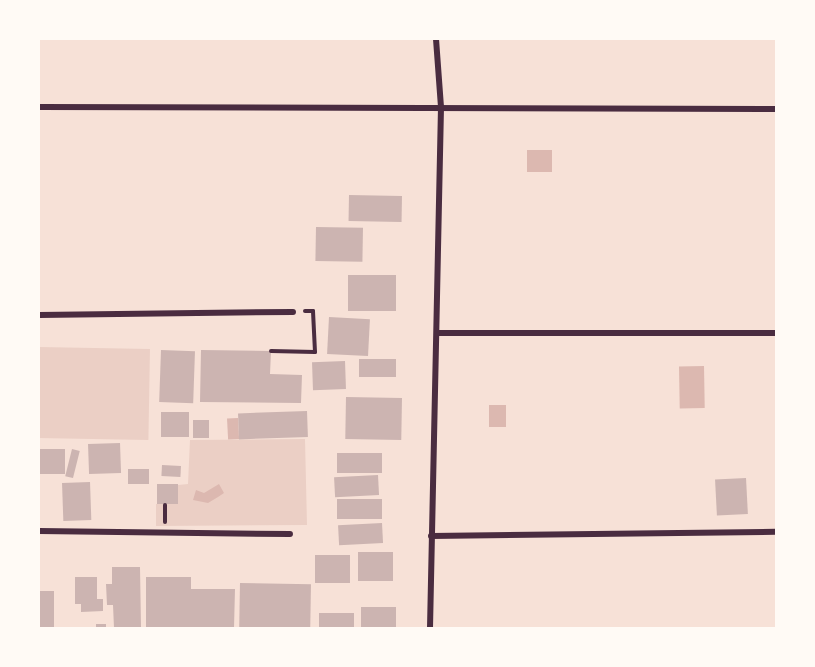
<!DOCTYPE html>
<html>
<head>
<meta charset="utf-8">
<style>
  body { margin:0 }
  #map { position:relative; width:815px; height:667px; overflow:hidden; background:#f7e1d7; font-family:"PT Sans",sans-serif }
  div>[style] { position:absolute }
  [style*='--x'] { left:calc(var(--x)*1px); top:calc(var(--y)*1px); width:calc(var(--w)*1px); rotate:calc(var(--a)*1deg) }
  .green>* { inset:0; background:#ebcfc5; transform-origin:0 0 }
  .water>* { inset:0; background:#dcb8b0; transform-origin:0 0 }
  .building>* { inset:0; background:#ccb4b1; transform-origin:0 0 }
  .path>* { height:4px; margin:-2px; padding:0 2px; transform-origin:2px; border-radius:2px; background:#4a2c40 }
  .minor>* { height:6px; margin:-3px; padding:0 3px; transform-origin:3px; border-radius:3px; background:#4a2c40 }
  span { translate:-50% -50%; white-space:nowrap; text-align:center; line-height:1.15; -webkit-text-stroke:5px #fffaf5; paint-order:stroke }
  .frame { position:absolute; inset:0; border:40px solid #fffaf5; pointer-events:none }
</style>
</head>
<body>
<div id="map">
  <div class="green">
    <div style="left:39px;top:347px;width:111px;height:91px;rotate:1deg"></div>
    <div style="clip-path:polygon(305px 439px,307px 525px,156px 526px,156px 504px,178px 504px,178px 485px,188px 484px,190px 440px)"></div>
  </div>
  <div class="water">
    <div style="left:552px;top:150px;width:22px;height:25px;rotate:90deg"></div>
    <div style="left:704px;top:366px;width:42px;height:25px;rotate:89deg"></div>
    <div style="left:506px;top:405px;width:22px;height:17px;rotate:90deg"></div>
    <div style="left:238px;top:418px;width:21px;height:11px;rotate:87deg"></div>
    <div style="clip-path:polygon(219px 484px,224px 493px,218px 497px,208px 503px,193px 500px,196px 490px,204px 493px)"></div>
  </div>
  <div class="building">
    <div style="left:349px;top:195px;width:53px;height:26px;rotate:1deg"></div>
    <div style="left:316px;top:227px;width:47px;height:34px;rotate:1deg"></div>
    <div style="left:396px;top:275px;width:36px;height:48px;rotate:90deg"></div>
    <div style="left:329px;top:317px;width:41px;height:37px;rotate:3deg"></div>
    <div style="left:161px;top:350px;width:34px;height:52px;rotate:2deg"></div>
    <div style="clip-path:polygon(201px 350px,271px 351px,270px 374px,302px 375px,301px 403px,200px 402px)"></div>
    <div style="left:359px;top:359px;width:37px;height:18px"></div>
    <div style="left:345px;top:361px;width:28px;height:33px;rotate:88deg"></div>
    <div style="left:346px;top:397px;width:56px;height:42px;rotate:1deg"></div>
    <div style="left:307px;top:411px;width:26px;height:69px;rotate:88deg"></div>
    <div style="left:161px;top:412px;width:28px;height:25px"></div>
    <div style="left:193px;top:420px;width:16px;height:18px"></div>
    <div style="left:120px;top:443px;width:30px;height:32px;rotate:88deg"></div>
    <div style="left:39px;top:449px;width:26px;height:25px"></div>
    <div style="left:72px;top:449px;width:8px;height:28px;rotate:14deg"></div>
    <div style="left:337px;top:453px;width:45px;height:20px"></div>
    <div style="left:162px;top:465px;width:19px;height:11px;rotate:3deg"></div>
    <div style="left:128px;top:469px;width:21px;height:15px"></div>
    <div style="left:378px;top:475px;width:20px;height:44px;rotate:87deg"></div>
    <div style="left:746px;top:478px;width:36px;height:31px;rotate:87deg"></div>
    <div style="left:90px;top:482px;width:38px;height:28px;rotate:88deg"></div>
    <div style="left:178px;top:484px;width:20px;height:21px;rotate:90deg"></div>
    <div style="left:382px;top:499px;width:20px;height:45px;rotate:90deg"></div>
    <div style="left:382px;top:523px;width:20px;height:44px;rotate:87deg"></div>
    <div style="left:393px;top:552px;width:29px;height:35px;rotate:90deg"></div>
    <div style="left:315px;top:555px;width:35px;height:28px"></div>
    <div style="clip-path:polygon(112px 567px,140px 567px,141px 628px,114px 628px,113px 605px,107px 605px,106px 584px,112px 584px)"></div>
    <div style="clip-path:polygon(75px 577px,97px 577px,97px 599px,103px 599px,103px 611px,81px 612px,81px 604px,75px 604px)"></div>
    <div style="clip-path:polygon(146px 577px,191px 577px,191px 589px,235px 589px,234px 628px,146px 628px)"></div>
    <div style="left:240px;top:583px;width:71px;height:45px;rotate:1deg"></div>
    <div style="left:39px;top:591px;width:15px;height:37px"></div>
    <div style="left:361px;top:607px;width:35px;height:21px"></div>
    <div style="left:319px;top:613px;width:35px;height:15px"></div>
    <div style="left:96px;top:624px;width:10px;height:4px"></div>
  </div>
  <div class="path">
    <div style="--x:271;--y:351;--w:44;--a:1.3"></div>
    <div style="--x:315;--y:352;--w:41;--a:-92.8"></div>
    <div style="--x:313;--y:311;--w:8;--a:180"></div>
    <div style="--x:165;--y:505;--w:17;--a:90"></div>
  </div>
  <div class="minor">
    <div style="--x:39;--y:107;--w:737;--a:0.16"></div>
    <div style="--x:39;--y:315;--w:254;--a:-0.7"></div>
    <div style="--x:439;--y:333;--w:337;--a:0"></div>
    <div style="--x:39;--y:531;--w:251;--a:0.7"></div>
    <div style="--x:431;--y:536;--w:345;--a:-0.7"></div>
    <div style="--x:430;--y:628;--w:521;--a:-88.79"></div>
    <div style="--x:441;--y:107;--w:68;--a:-94.2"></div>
  </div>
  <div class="frame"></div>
</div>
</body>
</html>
